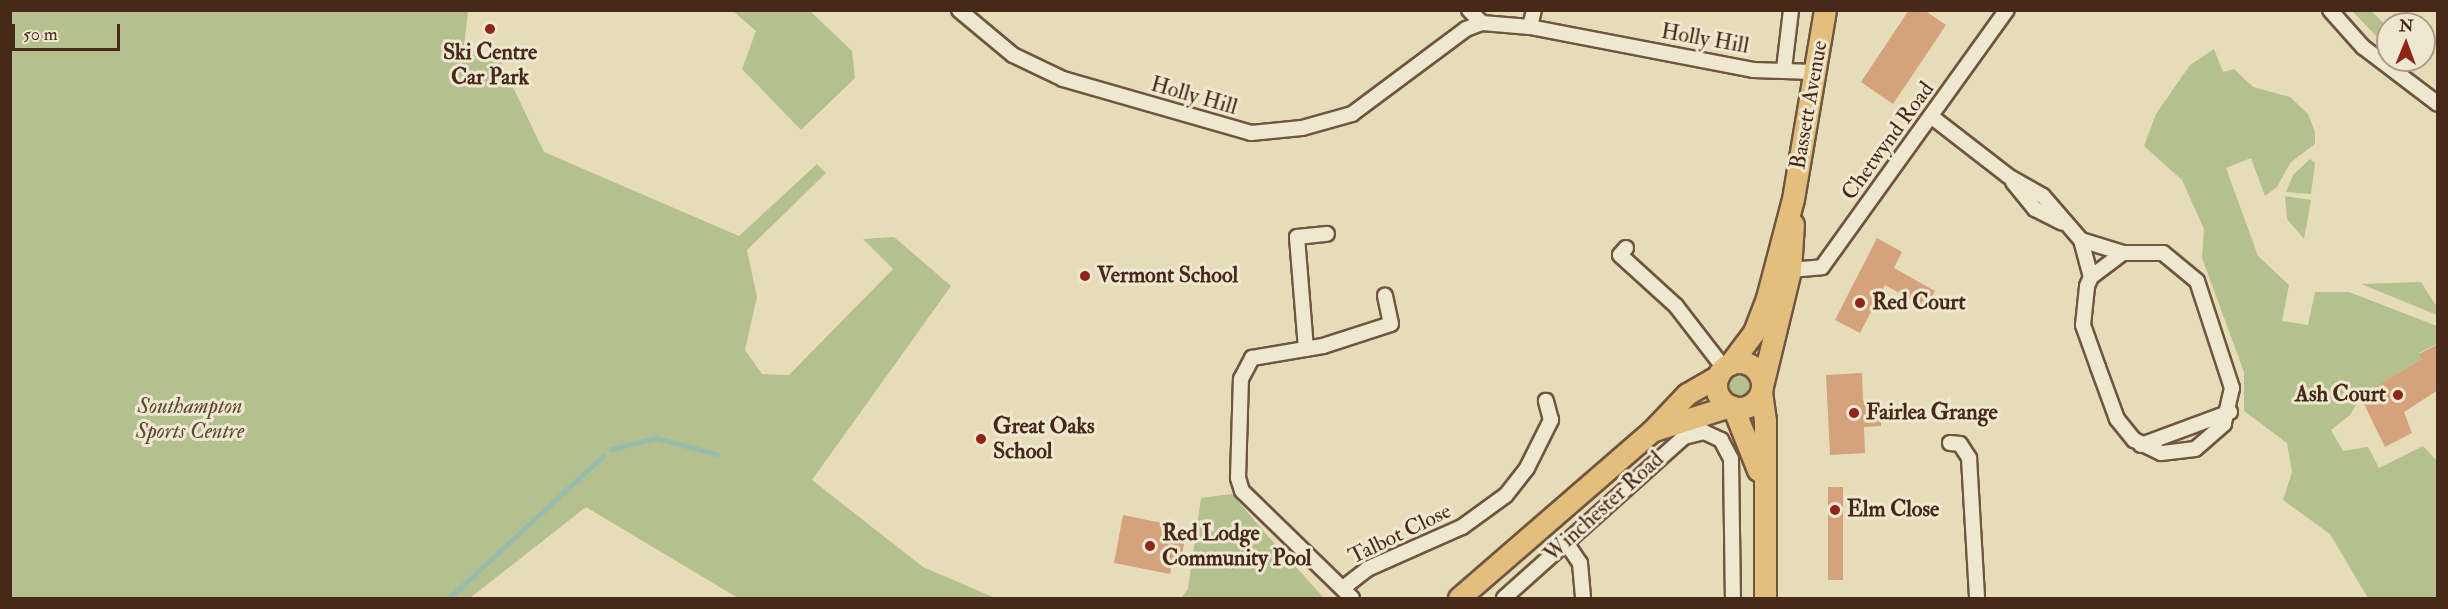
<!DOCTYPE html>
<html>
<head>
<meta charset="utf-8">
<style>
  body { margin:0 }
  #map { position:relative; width:2448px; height:609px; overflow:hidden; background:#e7dcb8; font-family:"IM FELL Double Pica",serif }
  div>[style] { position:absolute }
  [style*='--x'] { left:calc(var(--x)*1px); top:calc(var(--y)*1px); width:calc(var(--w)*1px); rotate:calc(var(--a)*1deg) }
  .green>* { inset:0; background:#b5c08f }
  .round { border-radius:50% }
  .stream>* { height:4.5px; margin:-2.25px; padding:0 2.25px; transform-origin:2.25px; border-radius:2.25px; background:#97bcab }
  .building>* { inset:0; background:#d4a27c; transform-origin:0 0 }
  .roads { filter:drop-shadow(2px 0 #705541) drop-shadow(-2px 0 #705541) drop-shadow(0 2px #705541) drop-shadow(0 -2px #705541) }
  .minor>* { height:14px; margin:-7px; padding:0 7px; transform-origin:7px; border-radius:7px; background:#efe8d1 }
  .primary>* { height:21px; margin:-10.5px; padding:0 10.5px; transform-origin:10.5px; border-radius:10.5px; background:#e4be7c }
  .primary>.ring { margin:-10.5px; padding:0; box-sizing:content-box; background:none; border:21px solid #e4be7c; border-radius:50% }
  .dots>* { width:16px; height:16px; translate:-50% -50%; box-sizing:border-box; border:3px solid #efe8d1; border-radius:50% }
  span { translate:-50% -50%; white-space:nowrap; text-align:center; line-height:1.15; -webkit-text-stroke:6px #efe8d1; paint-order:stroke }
  .street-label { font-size:22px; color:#482819 }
  .poi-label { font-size:22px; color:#482819; font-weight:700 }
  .left { translate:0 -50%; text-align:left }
  .right { translate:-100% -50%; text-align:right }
  .park-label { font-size:22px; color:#5e4631; font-style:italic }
  .frame { position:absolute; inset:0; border:12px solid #482819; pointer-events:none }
  .north { position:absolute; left:2376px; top:12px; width:60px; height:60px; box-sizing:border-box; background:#efe8d1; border:2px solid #ac9b87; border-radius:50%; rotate:1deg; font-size:16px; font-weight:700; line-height:24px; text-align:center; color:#482819 }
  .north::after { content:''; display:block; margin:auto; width:21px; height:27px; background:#8f2418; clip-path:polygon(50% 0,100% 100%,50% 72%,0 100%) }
  .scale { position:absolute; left:12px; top:24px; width:108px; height:27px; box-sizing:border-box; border:3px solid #482819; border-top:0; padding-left:8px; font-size:18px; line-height:21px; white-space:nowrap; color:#482819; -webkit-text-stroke:4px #efe8d1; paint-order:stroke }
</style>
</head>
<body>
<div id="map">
  <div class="green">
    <div style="clip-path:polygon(11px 10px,468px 11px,464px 47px,500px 60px,544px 152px,739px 236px,817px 164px,826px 173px,747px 250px,757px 297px,745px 350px,762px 374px,789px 375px,893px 269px,863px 239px,894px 237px,951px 286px,812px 480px,923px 567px,995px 598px,738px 598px,586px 507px,470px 598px,11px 598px)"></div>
    <div style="clip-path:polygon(733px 11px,810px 11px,852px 51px,855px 78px,801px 130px,742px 69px,756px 31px)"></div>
    <div style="clip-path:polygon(2352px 11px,2371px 11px,2388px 27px,2388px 48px)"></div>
    <div style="clip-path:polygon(2214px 49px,2223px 72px,2234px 69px,2253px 87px,2290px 97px,2308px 114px,2315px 132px,2315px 144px,2291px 162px,2277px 187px,2265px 196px,2251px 158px,2226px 168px,2258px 256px,2289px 285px,2282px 321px,2308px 325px,2315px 292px,2349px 292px,2437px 326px,2437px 344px,2419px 353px,2422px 359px,2362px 395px,2350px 415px,2331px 430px,2343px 451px,2368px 447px,2379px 468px,2423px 446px,2437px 461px,2437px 598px,2368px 598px,2330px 534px,2283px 500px,2292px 472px,2287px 443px,2244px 411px,2244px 372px,2202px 258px,2204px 229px,2182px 180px,2144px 146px,2156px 114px,2190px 65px)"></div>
    <div style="clip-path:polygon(2310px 159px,2315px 163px,2311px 194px,2286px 192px,2293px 175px)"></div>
    <div style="clip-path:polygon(2285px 196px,2311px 200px,2304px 239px,2287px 219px)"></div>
    <div style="clip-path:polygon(2421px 282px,2437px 307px,2437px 315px,2361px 284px)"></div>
    <div class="round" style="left:1727px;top:373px;width:24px;height:24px"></div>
    <div style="clip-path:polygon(1232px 494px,1265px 533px,1324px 598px,1181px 598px,1188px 589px,1201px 498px)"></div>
  </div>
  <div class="stream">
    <div style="--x:611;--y:449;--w:46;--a:-13.7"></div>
    <div style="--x:656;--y:438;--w:63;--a:14.7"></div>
    <div style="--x:449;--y:598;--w:209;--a:-42.7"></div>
  </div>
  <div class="building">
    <div style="clip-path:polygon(1909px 10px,1924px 10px,1946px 25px,1893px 104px,1861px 82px)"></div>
    <div style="clip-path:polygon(1877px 238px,1902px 252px,1894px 268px,1935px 291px,1926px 308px,1885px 285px,1860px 333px,1835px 320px)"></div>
    <div style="clip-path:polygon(2438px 344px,2438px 390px,2404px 412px,2412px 433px,2385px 447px,2364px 404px,2369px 401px,2365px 393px,2422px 359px,2419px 354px)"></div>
    <div style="clip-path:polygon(1862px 373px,1863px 401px,1880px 400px,1881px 426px,1864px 427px,1865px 453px,1830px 455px,1826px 375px)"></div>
    <div style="left:1828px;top:487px;width:15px;height:93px"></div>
    <div style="clip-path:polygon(1123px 515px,1162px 523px,1161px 529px,1186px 534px,1181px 559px,1173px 558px,1170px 574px,1114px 563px)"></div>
  </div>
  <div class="roads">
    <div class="minor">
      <div style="--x:959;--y:10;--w:70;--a:39.8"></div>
      <div style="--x:1013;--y:55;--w:55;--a:25.6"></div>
      <div style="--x:1063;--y:79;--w:196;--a:16"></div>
      <div style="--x:1251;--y:133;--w:51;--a:-5.6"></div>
      <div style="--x:1302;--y:128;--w:52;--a:-15.6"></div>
      <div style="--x:1352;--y:114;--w:142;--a:-36.7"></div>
      <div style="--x:1466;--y:29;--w:17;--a:-21"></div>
      <div style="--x:1482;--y:23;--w:48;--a:4.8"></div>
      <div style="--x:1530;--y:27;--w:227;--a:10.9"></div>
      <div style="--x:1753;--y:70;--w:61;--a:1.9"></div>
      <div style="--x:1469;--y:10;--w:18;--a:45"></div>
      <div style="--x:2330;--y:10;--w:50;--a:48.3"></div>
      <div style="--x:2363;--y:47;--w:94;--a:37.2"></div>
      <div style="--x:1530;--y:27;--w:17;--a:-77"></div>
      <div style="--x:1784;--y:69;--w:59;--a:-83.2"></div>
      <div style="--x:1932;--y:117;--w:96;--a:37.8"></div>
      <div style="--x:2008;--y:176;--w:40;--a:29.7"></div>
      <div style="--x:2043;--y:196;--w:58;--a:49.2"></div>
      <div style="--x:2081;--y:240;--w:38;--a:75"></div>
      <div style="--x:2013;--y:182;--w:35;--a:51"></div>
      <div style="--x:2035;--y:209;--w:30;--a:27"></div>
      <div style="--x:2081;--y:240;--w:44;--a:17.2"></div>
      <div style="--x:2123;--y:253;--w:40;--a:0"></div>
      <div style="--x:2163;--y:253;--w:44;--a:39.5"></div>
      <div style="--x:2197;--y:281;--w:113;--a:71.9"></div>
      <div style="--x:2232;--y:388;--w:37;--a:103"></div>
      <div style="--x:2224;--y:424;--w:38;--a:139"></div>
      <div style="--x:2195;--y:449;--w:34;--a:173"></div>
      <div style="--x:2161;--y:453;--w:30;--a:-154"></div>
      <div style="--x:2134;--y:440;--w:27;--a:-129"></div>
      <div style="--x:2117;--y:419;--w:55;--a:-110.1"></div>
      <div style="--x:2098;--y:367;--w:45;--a:-109.7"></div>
      <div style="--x:2083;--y:325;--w:39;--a:-84"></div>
      <div style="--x:2087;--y:286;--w:10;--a:-66"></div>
      <div style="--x:2091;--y:277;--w:40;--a:-37"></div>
      <div style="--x:1626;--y:248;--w:9;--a:131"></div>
      <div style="--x:1620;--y:255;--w:76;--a:42.3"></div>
      <div style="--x:1676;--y:306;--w:78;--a:52.3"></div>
      <div style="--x:1790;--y:270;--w:32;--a:-5"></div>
      <div style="--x:1822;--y:267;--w:317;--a:-54.3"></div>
      <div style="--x:1306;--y:349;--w:112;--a:-94.6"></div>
      <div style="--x:1297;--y:237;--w:30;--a:-6"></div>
      <div style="--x:1950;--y:443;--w:10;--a:6"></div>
      <div style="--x:1960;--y:444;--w:17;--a:57"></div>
      <div style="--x:1969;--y:458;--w:140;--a:86.7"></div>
      <div style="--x:2141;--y:445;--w:95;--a:-20.3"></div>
      <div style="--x:1565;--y:541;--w:27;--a:56"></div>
      <div style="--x:1580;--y:563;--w:35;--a:85"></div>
      <div style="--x:1343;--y:588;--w:31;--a:-38"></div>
      <div style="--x:1367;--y:569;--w:104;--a:-23.9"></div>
      <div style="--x:1462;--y:527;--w:54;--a:-36"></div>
      <div style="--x:1506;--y:495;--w:34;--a:-52"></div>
      <div style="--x:1527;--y:468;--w:54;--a:-63.4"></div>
      <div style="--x:1551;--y:420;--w:20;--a:-105"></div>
      <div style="--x:1352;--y:598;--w:153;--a:-135.8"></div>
      <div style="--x:1242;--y:491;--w:14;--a:-107"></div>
      <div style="--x:1238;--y:478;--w:99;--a:-88.3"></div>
      <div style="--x:1241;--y:379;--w:24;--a:-62"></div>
      <div style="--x:1252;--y:358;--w:72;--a:-9.6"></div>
      <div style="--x:1323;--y:346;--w:71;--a:-17.9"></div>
      <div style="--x:1391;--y:324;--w:29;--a:-102"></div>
      <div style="--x:1504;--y:598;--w:241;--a:-41.8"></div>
      <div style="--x:1684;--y:437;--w:21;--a:-14"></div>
      <div style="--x:1704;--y:432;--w:19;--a:25"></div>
      <div style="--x:1721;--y:440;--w:21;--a:62"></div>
      <div style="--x:1731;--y:459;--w:139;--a:89.2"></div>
    </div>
    <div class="primary">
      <div class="ring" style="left:1716px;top:362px;width:25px;height:25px"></div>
      <div style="--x:1730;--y:364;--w:40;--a:-53"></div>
      <div style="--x:1754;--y:332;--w:36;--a:-69"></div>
      <div style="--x:1767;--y:298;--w:102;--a:-75.3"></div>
      <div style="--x:1793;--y:199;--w:192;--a:-80.4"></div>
      <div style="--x:1762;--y:386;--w:119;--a:-76.4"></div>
      <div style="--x:1790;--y:270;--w:46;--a:-86.3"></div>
      <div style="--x:1761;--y:392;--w:28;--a:82"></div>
      <div style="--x:1765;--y:420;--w:178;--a:90"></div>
      <div style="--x:1733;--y:407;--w:68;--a:68.4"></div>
      <div style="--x:1654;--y:430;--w:80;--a:-17.5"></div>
      <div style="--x:1459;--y:598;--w:255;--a:-40.9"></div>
      <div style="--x:1652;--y:431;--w:51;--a:-46.6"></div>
      <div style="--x:1687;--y:394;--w:36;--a:-30"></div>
    </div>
  </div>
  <div class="dots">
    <div style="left:490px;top:29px;background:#8f2418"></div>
    <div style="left:1085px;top:276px;background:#8f2418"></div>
    <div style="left:1860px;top:303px;background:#8f2418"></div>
    <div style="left:2398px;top:395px;background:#8f2418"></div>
    <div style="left:1854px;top:413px;background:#8f2418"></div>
    <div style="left:981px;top:439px;background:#8f2418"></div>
    <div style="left:1835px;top:510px;background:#8f2418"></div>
    <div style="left:1150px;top:546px;background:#8f2418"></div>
  </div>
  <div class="street-label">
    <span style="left:1705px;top:39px;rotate:10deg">Holly Hill</span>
    <span style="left:1194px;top:96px;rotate:16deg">Holly Hill</span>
    <span style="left:1809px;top:105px;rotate:-80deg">Bassett Avenue</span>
    <span style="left:1888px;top:141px;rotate:-54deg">Chetwynd Road</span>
    <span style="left:1604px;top:507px;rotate:-42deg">Winchester Road</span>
    <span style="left:1400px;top:534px;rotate:-26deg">Talbot Close</span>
  </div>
  <div class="poi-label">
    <span style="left:490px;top:65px">Ski Centre<br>Car Park</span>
    <span class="left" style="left:1097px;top:276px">Vermont School</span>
    <span class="left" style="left:1872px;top:303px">Red Court</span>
    <span class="right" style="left:2386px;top:395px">Ash Court</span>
    <span class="left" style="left:1866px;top:413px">Fairlea Grange</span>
    <span class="left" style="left:993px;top:439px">Great Oaks<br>School</span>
    <span class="left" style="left:1847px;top:510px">Elm Close</span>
    <span class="left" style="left:1162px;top:546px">Red Lodge<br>Community Pool</span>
  </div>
  <div class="park-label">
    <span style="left:190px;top:419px">Southampton<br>Sports Centre</span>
  </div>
  <div class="frame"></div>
  <div class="north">N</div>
  <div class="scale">50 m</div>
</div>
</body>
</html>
